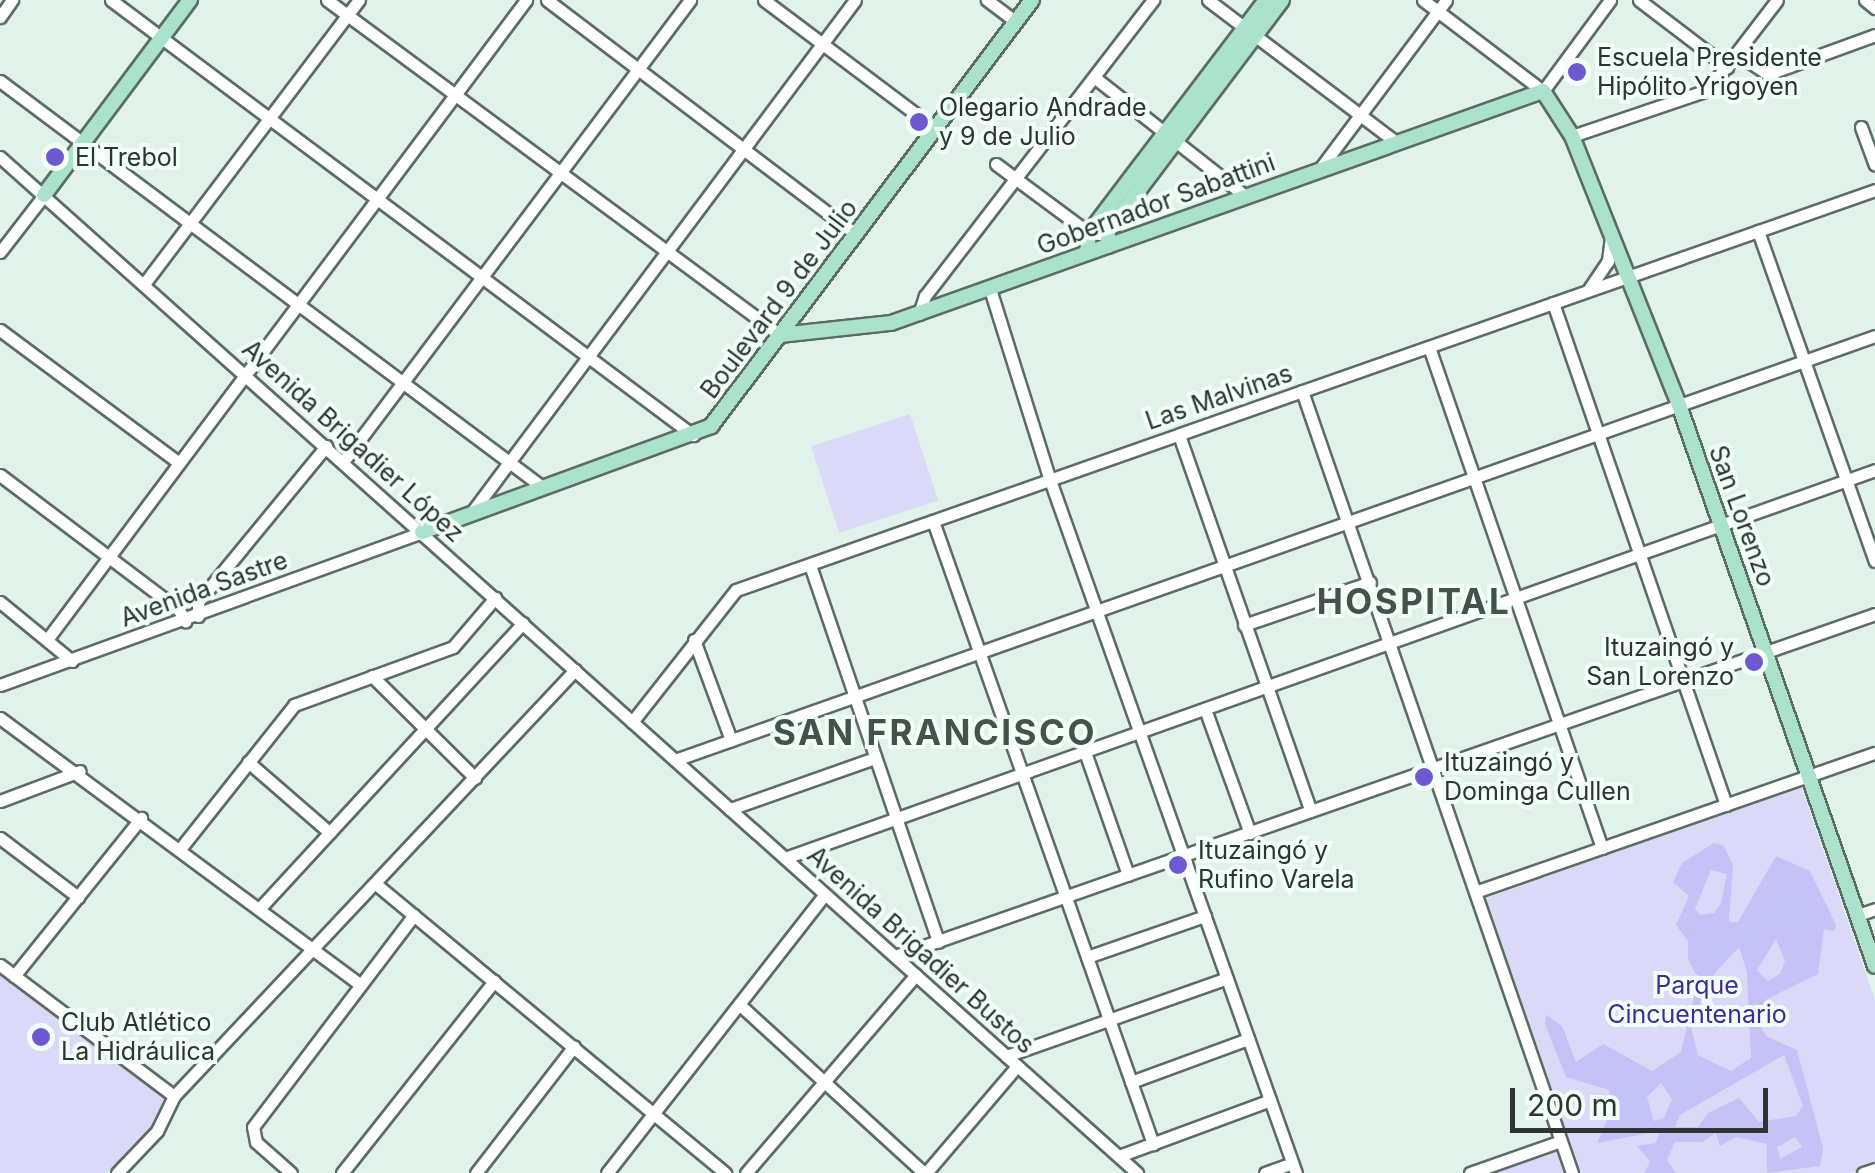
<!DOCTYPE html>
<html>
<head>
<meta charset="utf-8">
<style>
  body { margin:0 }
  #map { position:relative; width:1875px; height:1173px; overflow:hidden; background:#e0f2e9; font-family:Inter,sans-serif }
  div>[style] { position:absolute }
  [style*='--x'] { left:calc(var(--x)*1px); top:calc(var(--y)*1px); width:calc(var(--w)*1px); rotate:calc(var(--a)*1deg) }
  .green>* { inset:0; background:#dad9f8; transform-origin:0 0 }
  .water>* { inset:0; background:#c5c2f8 }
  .roads { filter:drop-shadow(2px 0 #5c6c65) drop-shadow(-2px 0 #5c6c65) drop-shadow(0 2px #5c6c65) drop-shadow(0 -2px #5c6c65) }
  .minor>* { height:11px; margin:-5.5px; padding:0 5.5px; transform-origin:5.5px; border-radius:5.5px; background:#fff }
  .major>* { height:14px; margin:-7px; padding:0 7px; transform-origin:7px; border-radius:7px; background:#aae2cc }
  .dots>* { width:28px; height:28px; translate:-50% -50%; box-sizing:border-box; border:5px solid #f0fef7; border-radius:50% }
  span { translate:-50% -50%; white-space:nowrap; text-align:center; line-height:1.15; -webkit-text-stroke:8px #f0fef7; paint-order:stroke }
  .poi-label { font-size:25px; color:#2d3431 }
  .left { translate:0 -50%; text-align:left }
  .right { translate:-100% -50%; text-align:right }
  .street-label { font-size:25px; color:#2d3431 }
  .park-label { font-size:25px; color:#432c8f }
  .district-label { font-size:35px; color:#43524b; font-weight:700; letter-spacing:2.5px }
  .scale { position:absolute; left:1510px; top:1088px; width:258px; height:45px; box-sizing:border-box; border:5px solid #2d3431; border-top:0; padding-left:12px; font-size:30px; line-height:35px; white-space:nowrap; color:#2d3431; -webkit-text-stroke:8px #f0fef7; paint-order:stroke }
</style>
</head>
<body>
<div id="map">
  <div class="green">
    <div style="left:910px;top:414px;width:91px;height:104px;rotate:72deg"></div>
    <div style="clip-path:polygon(1797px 788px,1802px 789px,1875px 1000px,1875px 1165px,1851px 1173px,1579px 1173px,1486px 898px)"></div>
    <div style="clip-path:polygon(0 975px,164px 1098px,160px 1118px,107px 1173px,0 1173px)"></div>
    <div style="clip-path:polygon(1561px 1141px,1572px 1173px,1473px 1173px)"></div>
  </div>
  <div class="water">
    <div style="clip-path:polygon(evenodd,1714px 843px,1723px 845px,1733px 865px,1729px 922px,1738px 922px,1776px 856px,1810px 871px,1836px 925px,1834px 931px,1824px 929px,1818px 974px,1767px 999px,1759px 1023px,1766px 1036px,1797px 1050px,1823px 1148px,1820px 1166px,1767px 1173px,1767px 1144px,1736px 1137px,1720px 1146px,1716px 1133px,1702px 1142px,1675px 1142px,1667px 1160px,1676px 1173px,1644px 1173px,1650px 1162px,1637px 1146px,1656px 1143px,1660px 1131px,1597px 1143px,1611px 1111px,1609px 1090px,1566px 1077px,1545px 1024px,1546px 1015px,1562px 1026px,1576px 1062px,1603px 1044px,1652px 1071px,1681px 1052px,1698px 979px,1688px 959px,1688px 941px,1676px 925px,1689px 896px,1673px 882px,1682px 863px,1714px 843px,1711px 870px,1727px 874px,1721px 903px,1714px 913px,1700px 915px,1695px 909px,1711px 870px,1714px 843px,1776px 939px,1785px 961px,1780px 974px,1768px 981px,1757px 970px,1776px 939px,1714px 843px,1739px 947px,1747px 972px,1751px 1058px,1731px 1071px,1698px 1055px,1691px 1027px,1709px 980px,1739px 947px,1714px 843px,1784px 1055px,1803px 1106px,1796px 1116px,1759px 1122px,1739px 1098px,1708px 1113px,1698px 1127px,1675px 1127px,1680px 1115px,1784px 1055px,1714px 843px,1661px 1083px,1672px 1099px,1664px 1118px,1654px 1121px,1647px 1097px,1661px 1083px,1714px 843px,1795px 1137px,1802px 1147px,1780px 1159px,1777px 1147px,1795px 1137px)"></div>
  </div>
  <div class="roads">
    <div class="minor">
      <div style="--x:111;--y:0;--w:727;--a:36.78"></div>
      <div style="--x:327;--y:0;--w:563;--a:36.48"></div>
      <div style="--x:547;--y:0;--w:387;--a:37.2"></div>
      <div style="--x:764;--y:0;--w:215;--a:36.9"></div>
      <div style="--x:987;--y:0;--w:36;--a:37"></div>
      <div style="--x:1208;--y:0;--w:237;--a:37.1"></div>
      <div style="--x:1423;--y:0;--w:151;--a:37.2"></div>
      <div style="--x:1543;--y:91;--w:113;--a:-53.6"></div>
      <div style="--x:1639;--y:0;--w:111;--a:37.3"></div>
      <div style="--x:1865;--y:0;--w:13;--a:39"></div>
      <div style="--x:0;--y:17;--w:21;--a:-55"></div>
      <div style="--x:1738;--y:54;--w:36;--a:34"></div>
      <div style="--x:1768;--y:74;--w:114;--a:-20"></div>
      <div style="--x:1094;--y:77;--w:192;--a:38.2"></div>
      <div style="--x:0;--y:81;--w:676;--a:36.82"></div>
      <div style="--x:1861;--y:127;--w:40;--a:69.8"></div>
      <div style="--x:1572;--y:136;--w:144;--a:-18.7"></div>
      <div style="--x:1708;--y:90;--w:113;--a:-52.5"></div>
      <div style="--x:0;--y:157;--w:1525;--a:41.78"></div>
      <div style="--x:996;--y:164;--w:116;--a:36.6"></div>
      <div style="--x:1089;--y:233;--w:18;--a:6"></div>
      <div style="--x:1319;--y:170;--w:212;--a:-53.2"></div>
      <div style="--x:1758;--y:231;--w:350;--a:70.5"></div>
      <div style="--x:0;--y:252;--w:72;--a:-52.3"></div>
      <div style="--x:144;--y:284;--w:356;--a:-52.9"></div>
      <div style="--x:990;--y:289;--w:200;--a:72.6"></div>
      <div style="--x:1050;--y:480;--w:735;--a:70.46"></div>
      <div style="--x:1589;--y:289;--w:34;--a:-56"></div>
      <div style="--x:1608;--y:261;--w:23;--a:-83"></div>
      <div style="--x:1553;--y:303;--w:531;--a:70.98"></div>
      <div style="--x:919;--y:314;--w:19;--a:-72"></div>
      <div style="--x:925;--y:296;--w:374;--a:-52.4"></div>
      <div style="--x:0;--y:330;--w:223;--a:36.6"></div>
      <div style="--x:1429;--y:347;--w:530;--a:70.95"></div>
      <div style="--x:1302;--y:391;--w:827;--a:70.95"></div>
      <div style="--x:1179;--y:435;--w:398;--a:70.7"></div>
      <div style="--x:343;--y:462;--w:578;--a:-53.09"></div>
      <div style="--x:0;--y:475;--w:224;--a:37"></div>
      <div style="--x:179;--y:610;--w:13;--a:61"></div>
      <div style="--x:472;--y:512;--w:639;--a:-53.2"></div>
      <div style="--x:933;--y:521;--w:661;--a:70.55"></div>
      <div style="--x:810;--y:565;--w:398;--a:71.2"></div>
      <div style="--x:0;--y:602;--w:93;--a:39.3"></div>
      <div style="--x:198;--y:616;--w:14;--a:-90"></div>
      <div style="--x:198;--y:602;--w:202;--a:-50.6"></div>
      <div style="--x:1244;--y:625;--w:133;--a:-18.8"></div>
      <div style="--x:49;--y:637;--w:796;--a:-53.17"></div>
      <div style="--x:694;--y:640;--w:107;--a:69.7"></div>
      <div style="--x:372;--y:676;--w:145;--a:44.7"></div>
      <div style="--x:0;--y:685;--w:449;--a:-19.9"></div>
      <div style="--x:1205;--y:709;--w:132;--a:70.1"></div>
      <div style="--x:0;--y:718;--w:448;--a:36.5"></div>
      <div style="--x:632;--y:722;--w:168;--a:-51.8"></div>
      <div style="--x:736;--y:590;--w:1207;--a:-19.35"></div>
      <div style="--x:1085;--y:752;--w:130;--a:70.7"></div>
      <div style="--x:675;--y:760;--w:1273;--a:-19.46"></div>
      <div style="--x:248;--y:762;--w:108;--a:40.9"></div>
      <div style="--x:0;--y:801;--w:85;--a:-20.6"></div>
      <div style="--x:730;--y:809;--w:154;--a:-19.4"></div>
      <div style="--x:0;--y:838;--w:98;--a:37.1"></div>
      <div style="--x:180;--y:849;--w:184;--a:-51.6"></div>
      <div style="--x:294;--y:705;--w:169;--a:-20"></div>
      <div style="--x:453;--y:647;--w:65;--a:-49.4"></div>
      <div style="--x:785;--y:858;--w:1157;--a:-19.59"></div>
      <div style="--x:377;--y:885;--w:452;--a:39.6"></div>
      <div style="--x:1475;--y:892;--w:423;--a:-19.2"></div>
      <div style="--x:259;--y:909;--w:389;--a:-47.3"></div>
      <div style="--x:1858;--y:915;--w:18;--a:-19"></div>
      <div style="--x:895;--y:956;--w:1038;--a:-19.24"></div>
      <div style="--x:1087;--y:957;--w:125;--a:-19.2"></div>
      <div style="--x:0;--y:965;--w:218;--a:37"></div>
      <div style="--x:14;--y:976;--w:203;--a:-51.2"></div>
      <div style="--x:740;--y:1005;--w:249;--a:42.4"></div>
      <div style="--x:1006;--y:1056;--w:234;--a:-19.4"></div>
      <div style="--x:1131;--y:1082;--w:125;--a:-20.2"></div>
      <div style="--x:1119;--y:1156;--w:161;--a:-20.3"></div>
      <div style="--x:117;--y:1173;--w:58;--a:-46.4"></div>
      <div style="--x:157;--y:1131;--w:39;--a:-64"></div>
      <div style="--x:174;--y:1096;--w:585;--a:-46.73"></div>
      <div style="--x:291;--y:1173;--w:47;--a:-138.5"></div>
      <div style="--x:256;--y:1142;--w:15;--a:-101"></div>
      <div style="--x:253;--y:1127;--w:266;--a:-52.8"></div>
      <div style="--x:342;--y:1173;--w:245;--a:-51.6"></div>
      <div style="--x:476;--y:1173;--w:160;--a:-52.3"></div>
      <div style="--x:607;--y:1173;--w:354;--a:-52"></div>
      <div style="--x:746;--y:1173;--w:261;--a:-49.4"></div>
      <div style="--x:926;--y:1173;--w:140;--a:-49.6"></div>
      <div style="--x:1265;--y:1173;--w:29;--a:-20"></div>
      <div style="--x:1470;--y:1173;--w:96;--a:-19.4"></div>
      <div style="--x:1863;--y:1173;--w:13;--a:-18"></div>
    </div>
    <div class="major">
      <div style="--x:44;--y:195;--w:244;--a:-53.2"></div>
      <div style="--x:1108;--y:246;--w:15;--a:-90"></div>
      <div style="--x:1108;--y:231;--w:289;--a:-53"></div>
      <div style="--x:1087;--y:253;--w:20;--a:-84"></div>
      <div style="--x:1089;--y:233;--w:293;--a:-52.8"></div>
      <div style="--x:780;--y:335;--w:112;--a:-6.2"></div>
      <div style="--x:891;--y:323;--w:692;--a:-19.59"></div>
      <div style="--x:1543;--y:91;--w:54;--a:57.2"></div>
      <div style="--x:1572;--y:136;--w:289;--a:68.3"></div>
      <div style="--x:1679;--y:405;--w:594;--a:70.74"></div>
      <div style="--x:422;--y:532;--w:308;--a:-20.1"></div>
      <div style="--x:711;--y:426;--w:533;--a:-53"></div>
    </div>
  </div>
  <div class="dots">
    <div style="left:1577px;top:72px;background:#6e59d3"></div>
    <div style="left:919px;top:122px;background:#6e59d3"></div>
    <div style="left:55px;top:157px;background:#6e59d3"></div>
    <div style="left:1754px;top:662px;background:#6e59d3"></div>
    <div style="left:1424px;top:777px;background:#6e59d3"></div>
    <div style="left:1178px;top:865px;background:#6e59d3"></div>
    <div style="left:41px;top:1037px;background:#6e59d3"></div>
  </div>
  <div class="poi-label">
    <span class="left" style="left:1597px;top:72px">Escuela Presidente<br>Hipólito Yrigoyen</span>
    <span class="left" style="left:939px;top:122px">Olegario Andrade<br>y 9 de Julio</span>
    <span class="left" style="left:75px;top:157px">El Trebol</span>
    <span class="right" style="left:1734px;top:662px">Ituzaingó y<br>San Lorenzo</span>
    <span class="left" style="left:1444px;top:777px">Ituzaingó y<br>Dominga Cullen</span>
    <span class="left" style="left:1198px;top:865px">Ituzaingó y<br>Rufino Varela</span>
    <span class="left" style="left:61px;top:1037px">Club Atlético<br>La Hidráulica</span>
  </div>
  <div class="street-label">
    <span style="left:1156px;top:204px;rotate:-20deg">Gobernador Sabattini</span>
    <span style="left:779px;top:299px;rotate:-53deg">Boulevard 9 de Julio</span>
    <span style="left:1219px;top:397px;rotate:-19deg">Las Malvinas</span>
    <span style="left:353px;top:441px;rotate:42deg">Avenida Brigadier López</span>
    <span style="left:1742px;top:516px;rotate:70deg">San Lorenzo</span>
    <span style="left:204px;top:589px;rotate:-20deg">Avenida Sastre</span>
    <span style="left:921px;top:950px;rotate:42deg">Avenida Brigadier Bustos</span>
  </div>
  <div class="park-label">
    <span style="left:1697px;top:1000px">Parque<br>Cincuentenario</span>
  </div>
  <div class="district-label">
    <span style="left:1414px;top:601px">HOSPITAL</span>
    <span style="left:935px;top:732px">SAN FRANCISCO</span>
  </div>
  <div class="scale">200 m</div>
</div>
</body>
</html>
